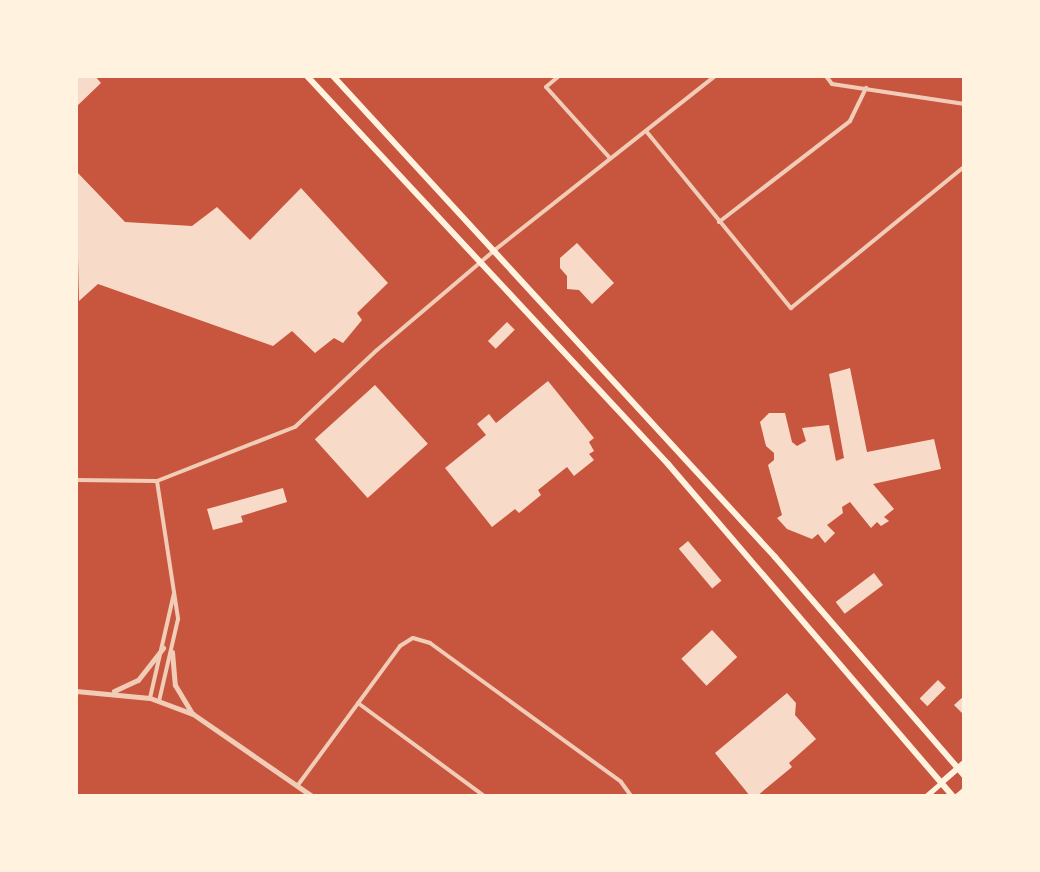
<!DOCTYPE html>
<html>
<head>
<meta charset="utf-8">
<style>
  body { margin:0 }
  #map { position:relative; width:1040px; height:872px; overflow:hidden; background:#c8553d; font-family:"Alegreya Sans",sans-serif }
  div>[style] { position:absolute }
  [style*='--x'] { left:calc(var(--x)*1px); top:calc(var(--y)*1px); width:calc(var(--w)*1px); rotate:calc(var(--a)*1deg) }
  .building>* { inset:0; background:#f7dbc8; transform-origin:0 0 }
  .minor>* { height:4px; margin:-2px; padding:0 2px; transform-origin:2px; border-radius:2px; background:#f1ccb7 }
  .tertiary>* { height:5px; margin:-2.5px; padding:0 2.5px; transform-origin:2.5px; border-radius:2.5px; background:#f1ccb7 }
  .secondary>* { height:5px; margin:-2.5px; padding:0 2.5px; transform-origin:2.5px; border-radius:2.5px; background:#fff3e0 }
  .primary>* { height:6px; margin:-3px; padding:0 3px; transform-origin:3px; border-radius:3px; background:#fff3e0 }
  span { translate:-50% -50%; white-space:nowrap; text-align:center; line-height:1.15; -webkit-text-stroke:6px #fff3e0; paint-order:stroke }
  .frame { position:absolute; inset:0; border:78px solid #fff3e0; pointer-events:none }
</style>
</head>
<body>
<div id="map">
  <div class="building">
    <div style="clip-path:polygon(76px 76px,95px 76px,101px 83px,76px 107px)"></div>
    <div style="clip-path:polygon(76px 171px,125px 222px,192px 226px,217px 207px,250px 240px,301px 188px,388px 283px,357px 313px,362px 320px,343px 343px,334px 338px,315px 353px,292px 331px,273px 346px,98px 284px,79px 301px)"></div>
    <div style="clip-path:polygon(577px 243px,614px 283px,592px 304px,579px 290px,567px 289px,567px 276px,560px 268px,560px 258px)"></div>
    <div style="left:507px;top:322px;width:11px;height:27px;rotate:45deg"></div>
    <div style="clip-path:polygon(850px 368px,867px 452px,934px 439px,941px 469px,873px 484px,894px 509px,884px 517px,889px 521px,881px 526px,877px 522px,871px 528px,850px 502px,842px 507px,843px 513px,827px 525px,835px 533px,825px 543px,818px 534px,812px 539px,787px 529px,777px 518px,782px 515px,768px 465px,774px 460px,774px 453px,766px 446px,760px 422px,769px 413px,785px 413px,792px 442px,797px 446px,806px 441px,802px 428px,829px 425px,836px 461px,844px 458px,829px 374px)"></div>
    <div style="clip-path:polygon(548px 381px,594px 438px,589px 442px,594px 451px,589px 454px,594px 460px,574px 476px,567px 467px,538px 490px,541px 495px,519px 513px,515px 509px,492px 527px,445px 468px,486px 435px,477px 424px,489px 414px,496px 423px)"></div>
    <div style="left:375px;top:385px;width:79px;height:81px;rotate:48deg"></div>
    <div style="clip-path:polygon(283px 488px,287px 502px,241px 516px,243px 522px,213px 530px,207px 509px)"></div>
    <div style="left:688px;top:541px;width:52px;height:12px;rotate:50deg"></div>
    <div style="left:874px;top:573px;width:15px;height:48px;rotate:53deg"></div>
    <div style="left:712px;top:630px;width:37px;height:42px;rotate:47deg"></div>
    <div style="left:938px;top:680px;width:11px;height:26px;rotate:45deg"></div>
    <div style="clip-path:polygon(787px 693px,796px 703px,795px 715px,816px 739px,789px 763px,792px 767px,757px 796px,750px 796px,715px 753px)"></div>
    <div style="clip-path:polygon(964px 696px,964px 715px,954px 705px)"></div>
  </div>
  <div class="minor">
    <div style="--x:559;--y:76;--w:17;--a:140"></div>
    <div style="--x:546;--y:87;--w:96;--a:48"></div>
    <div style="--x:826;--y:76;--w:10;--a:53"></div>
    <div style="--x:832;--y:84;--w:134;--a:8.6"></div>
    <div style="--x:646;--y:131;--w:229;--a:50.7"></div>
    <div style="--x:791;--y:308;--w:223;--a:-39.2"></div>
    <div style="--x:719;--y:222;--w:165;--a:-37.6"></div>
    <div style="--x:850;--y:121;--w:37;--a:-64"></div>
    <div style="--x:76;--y:480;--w:81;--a:0.7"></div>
    <div style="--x:157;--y:481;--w:148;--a:-21.4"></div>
    <div style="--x:295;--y:427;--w:112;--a:-43.2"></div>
    <div style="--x:377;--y:350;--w:156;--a:-40.3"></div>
    <div style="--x:496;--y:249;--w:279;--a:-38.3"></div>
    <div style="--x:157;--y:481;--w:140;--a:81.3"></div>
    <div style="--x:178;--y:619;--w:84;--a:103"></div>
    <div style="--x:150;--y:698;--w:108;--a:-77.1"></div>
    <div style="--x:358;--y:703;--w:157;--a:36.4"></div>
    <div style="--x:298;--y:785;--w:172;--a:-53.7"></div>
    <div style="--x:400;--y:646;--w:15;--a:-32"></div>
    <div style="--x:413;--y:638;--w:18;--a:16"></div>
    <div style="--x:430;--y:643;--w:236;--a:36"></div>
    <div style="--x:621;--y:782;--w:17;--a:54"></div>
    <div style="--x:118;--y:796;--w:18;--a:0"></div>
  </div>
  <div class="tertiary">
    <div style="--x:172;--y:652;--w:33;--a:85"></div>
    <div style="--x:175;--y:685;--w:33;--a:59"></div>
    <div style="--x:76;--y:691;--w:74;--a:5.4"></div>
    <div style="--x:150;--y:698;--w:46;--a:20.4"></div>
    <div style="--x:193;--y:714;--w:145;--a:34.6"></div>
    <div style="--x:114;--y:691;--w:26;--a:-25"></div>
    <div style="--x:138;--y:680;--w:41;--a:-52"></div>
  </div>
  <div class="secondary">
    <div style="--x:926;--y:796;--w:21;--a:-41"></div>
  </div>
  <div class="primary">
    <div style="--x:307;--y:76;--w:530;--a:47.06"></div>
    <div style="--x:668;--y:464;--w:438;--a:49.4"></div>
    <div style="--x:333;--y:76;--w:653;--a:47.42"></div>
    <div style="--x:775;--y:557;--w:289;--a:49.1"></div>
    <div style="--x:942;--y:782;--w:29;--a:-41"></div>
    <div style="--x:958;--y:796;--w:8;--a:-40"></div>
  </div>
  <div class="frame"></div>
</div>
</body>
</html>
